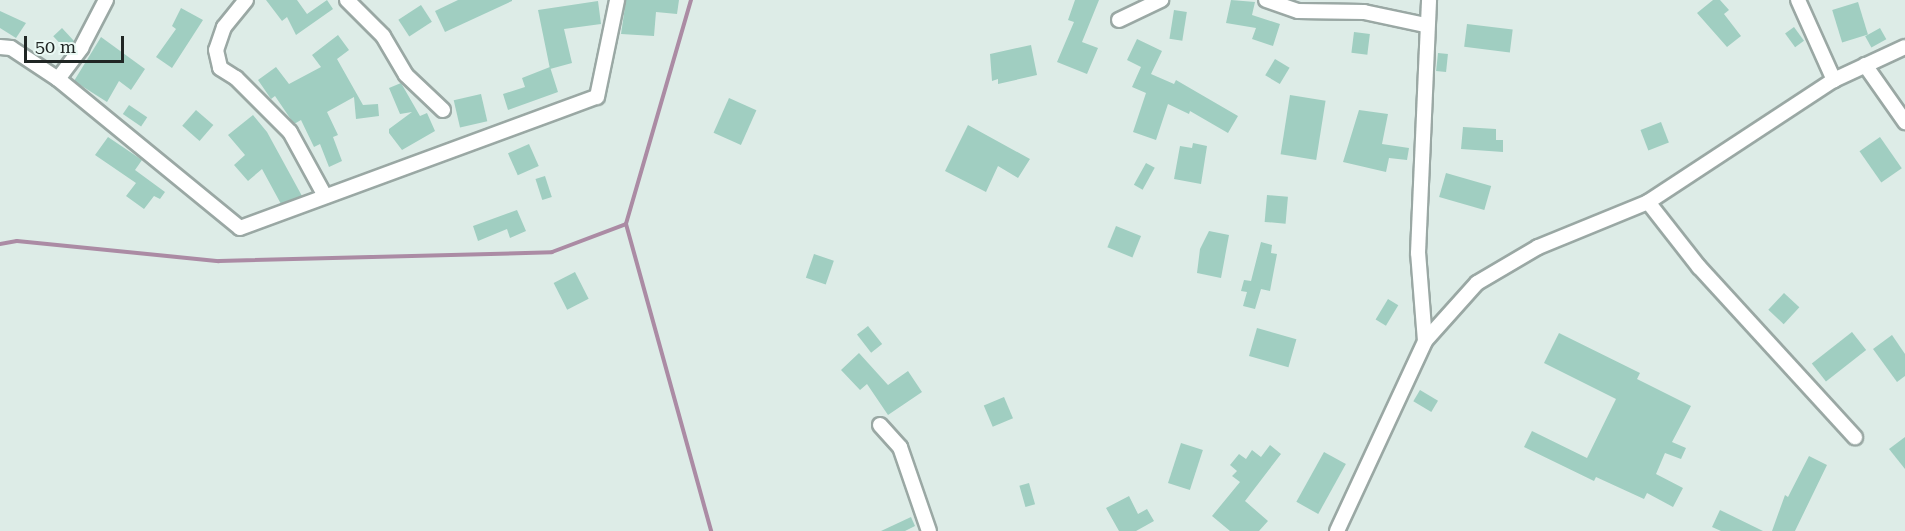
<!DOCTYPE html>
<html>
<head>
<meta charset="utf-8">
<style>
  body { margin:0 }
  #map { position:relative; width:1905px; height:531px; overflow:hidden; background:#ddece7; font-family:"Roboto Serif",serif }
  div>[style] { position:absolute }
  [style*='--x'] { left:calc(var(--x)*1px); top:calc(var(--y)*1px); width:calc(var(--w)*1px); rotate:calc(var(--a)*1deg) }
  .stream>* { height:4px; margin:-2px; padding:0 2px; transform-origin:2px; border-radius:2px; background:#ab8ba4 }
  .building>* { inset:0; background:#a0cec1; transform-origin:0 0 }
  .roads { filter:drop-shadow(2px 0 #9aa8a4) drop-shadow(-2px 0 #9aa8a4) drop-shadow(0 2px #9aa8a4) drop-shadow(0 -2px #9aa8a4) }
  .minor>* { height:14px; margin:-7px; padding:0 7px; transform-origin:7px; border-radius:7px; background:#fff }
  span { translate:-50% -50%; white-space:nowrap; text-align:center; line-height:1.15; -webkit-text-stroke:4.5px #eaf9f4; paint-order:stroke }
  .scale { position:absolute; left:24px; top:36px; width:100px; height:27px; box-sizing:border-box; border:3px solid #202624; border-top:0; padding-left:8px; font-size:18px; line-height:21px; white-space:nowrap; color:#202624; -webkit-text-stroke:4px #eaf9f4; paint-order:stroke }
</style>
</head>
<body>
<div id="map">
  <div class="stream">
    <div style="--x:691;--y:0;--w:233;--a:106.2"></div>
    <div style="--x:626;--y:224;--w:319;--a:74.5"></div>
    <div style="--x:0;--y:244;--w:17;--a:-10"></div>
    <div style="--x:17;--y:241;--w:203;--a:5.7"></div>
    <div style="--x:219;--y:261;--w:333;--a:-1.5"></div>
    <div style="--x:552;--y:252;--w:79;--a:-20.7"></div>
  </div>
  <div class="building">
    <div style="clip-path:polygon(266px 0,297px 0,307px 14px,327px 0,333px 9px,296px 35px,287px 17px,282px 21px)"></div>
    <div style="clip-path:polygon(458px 0,512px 0,512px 1px,445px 32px,435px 11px)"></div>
    <div style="clip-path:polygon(626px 0,679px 0,677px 14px,656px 12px,654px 36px,621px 34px)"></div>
    <div style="clip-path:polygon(1075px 0,1099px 0,1082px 42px,1098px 48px,1087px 74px,1057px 62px,1074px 22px,1068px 20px)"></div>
    <div style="clip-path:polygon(1231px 0,1255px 2px,1252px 15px,1280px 24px,1273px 46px,1252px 39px,1256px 28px,1226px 23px)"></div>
    <div style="clip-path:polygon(1713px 0,1720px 0,1729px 10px,1724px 14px,1741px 36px,1727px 47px,1697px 13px)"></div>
    <div style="clip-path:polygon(598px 1px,601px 24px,564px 29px,572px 63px,550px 69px,538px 10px)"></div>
    <div style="left:1858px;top:2px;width:34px;height:27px;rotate:73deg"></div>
    <div style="left:421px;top:5px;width:20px;height:27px;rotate:57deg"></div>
    <div style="clip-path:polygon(181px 8px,203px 20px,172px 68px,156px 57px,176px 29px,172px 26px)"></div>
    <div style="left:1174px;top:10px;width:13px;height:29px;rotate:9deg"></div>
    <div style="clip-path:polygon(0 11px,26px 23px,16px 38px,0 28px)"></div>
    <div style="left:1467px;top:24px;width:46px;height:23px;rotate:7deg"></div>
    <div style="left:1794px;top:27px;width:17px;height:11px;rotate:54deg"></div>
    <div style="left:62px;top:28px;width:18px;height:12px;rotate:47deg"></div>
    <div style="left:1880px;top:28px;width:13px;height:17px;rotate:61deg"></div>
    <div style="left:1354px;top:32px;width:16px;height:21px;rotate:7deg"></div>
    <div style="clip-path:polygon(338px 35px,349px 50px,337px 59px,363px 105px,378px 104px,379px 116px,356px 119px,354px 97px,327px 112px,338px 135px,333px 137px,342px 161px,329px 167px,320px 144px,314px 147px,301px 120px,294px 124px,275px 96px,271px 99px,258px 80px,276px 67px,289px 84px,321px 67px,312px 55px)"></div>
    <div style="clip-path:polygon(101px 37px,145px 69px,131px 90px,119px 81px,107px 102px,74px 81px)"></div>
    <div style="clip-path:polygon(1137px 39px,1162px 51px,1151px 74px,1174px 84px,1176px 80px,1238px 116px,1228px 133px,1190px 111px,1189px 114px,1168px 104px,1156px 140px,1133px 132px,1146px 93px,1132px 87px,1141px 67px,1127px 60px)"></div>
    <div style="clip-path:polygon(1031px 45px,1037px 75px,998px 84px,998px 79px,992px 81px,990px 54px)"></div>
    <div style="left:1438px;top:53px;width:10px;height:18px;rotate:6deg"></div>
    <div style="left:1275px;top:59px;width:17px;height:19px;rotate:31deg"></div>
    <div style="clip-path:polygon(550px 67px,558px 92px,508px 110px,503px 94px,525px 87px,522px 78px)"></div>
    <div style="clip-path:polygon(401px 83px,420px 116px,427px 113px,435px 131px,402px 150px,389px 133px,389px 129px,412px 112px,400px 114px,389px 88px)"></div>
    <div style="left:481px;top:94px;width:28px;height:28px;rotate:77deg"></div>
    <div style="left:1290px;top:95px;width:36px;height:60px;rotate:9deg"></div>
    <div style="left:729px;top:98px;width:30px;height:38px;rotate:24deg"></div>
    <div style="left:129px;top:105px;width:22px;height:11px;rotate:34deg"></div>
    <div style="left:196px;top:110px;width:23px;height:21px;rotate:41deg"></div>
    <div style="clip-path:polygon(1359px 110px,1388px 114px,1382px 144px,1409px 148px,1407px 160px,1389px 158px,1386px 172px,1343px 162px)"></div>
    <div style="clip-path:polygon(253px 115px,267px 132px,302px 196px,281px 204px,262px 169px,248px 181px,234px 165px,245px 155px,228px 135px)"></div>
    <div style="left:1661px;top:122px;width:22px;height:22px;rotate:69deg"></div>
    <div style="clip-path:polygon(968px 125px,1030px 159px,1018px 178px,998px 166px,986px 192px,945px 171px)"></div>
    <div style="clip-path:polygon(1463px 127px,1496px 129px,1496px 140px,1503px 140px,1503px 152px,1461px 149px)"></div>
    <div style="clip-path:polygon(108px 137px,142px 160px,135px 170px,165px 192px,160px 199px,154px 196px,144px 209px,126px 196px,136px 183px,95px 155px)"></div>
    <div style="left:1880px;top:137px;width:38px;height:25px;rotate:55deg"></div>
    <div style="clip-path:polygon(1193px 143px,1207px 146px,1201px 184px,1174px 179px,1180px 146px,1192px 148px)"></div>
    <div style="left:529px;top:144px;width:24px;height:23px;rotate:66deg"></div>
    <div style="left:1146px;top:163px;width:10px;height:25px;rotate:29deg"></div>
    <div style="left:1446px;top:173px;width:47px;height:25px;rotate:16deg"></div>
    <div style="left:545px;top:176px;width:22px;height:10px;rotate:72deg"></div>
    <div style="left:1267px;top:195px;width:21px;height:27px;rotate:5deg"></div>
    <div style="clip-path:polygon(517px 210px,526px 231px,510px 238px,507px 229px,478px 241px,473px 226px)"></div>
    <div style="left:1116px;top:226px;width:27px;height:23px;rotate:22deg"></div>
    <div style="clip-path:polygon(1209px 231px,1229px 235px,1221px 278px,1197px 273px,1200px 249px)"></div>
    <div style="clip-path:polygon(1261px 242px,1272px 245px,1271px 253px,1277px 254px,1270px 291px,1261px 289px,1255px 309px,1243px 306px,1247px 292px,1241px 291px,1244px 280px,1251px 281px)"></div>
    <div style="left:814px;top:254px;width:21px;height:25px;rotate:19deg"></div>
    <div style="left:575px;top:272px;width:30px;height:24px;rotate:63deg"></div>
    <div style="left:1784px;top:293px;width:21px;height:23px;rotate:43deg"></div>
    <div style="left:1388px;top:299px;width:12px;height:24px;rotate:31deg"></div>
    <div style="left:868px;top:326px;width:23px;height:14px;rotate:52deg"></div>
    <div style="left:1257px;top:328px;width:41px;height:29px;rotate:16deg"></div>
    <div style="left:1852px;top:332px;width:23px;height:51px;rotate:52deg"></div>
    <div style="clip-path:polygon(1559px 333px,1640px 373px,1637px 379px,1691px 406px,1672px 442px,1686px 448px,1681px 459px,1665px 453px,1656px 474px,1683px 488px,1673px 507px,1647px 493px,1644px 499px,1596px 477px,1594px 481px,1524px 447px,1532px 431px,1587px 458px,1616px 399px,1544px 363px)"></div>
    <div style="clip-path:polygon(1892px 335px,1905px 354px,1905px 376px,1897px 382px,1873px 349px)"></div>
    <div style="clip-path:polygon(859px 353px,888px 385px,908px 371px,922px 392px,888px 415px,867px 384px,860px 390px,841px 370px)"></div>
    <div style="left:1420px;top:390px;width:21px;height:13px;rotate:31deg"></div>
    <div style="left:1004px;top:397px;width:23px;height:22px;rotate:67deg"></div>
    <div style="clip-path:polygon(1905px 437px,1905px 469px,1889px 449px)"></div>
    <div style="left:1181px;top:443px;width:23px;height:42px;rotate:18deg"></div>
    <div style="clip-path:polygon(1270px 445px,1281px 454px,1245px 501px,1268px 521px,1259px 531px,1230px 531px,1212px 516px,1240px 482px,1232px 476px,1237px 471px,1230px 465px,1239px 454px,1246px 459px,1252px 450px,1261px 457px)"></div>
    <div style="left:1324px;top:452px;width:25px;height:57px;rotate:29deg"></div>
    <div style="clip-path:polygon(1809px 456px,1827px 465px,1795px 531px,1772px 531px,1785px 495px,1788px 497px)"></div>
    <div style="left:1029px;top:483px;width:22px;height:10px;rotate:74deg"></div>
    <div style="clip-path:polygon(1129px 496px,1138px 514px,1147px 509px,1154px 521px,1136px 531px,1119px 531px,1106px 508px)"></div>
    <div style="clip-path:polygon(1720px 510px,1763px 531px,1721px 531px,1712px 527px)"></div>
    <div style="clip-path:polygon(911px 517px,915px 526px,905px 531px,881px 531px)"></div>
  </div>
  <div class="roads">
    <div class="minor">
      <div style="--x:246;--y:0;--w:35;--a:129"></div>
      <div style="--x:224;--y:27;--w:24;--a:109"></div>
      <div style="--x:216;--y:50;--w:18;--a:77"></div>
      <div style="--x:220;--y:68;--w:19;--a:32"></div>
      <div style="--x:236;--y:78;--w:76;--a:45"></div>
      <div style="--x:290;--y:132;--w:73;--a:61.3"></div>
      <div style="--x:347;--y:0;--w:51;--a:45"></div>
      <div style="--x:383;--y:36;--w:45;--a:59.5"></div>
      <div style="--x:406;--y:75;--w:51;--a:43.4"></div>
      <div style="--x:1266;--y:0;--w:34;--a:19"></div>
      <div style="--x:1298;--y:11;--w:66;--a:0.9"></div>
      <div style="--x:1364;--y:12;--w:62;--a:12"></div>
      <div style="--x:1798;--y:0;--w:88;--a:65.8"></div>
      <div style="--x:1119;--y:20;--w:47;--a:-25.5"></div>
      <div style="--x:0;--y:47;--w:11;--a:5"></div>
      <div style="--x:11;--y:48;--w:56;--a:33.4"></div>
      <div style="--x:58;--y:79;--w:235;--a:39.3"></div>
      <div style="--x:240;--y:228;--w:380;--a:-20.2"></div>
      <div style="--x:597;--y:97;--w:99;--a:-78.3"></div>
      <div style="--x:1865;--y:65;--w:70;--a:54.9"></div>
      <div style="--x:58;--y:79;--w:39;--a:-53"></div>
      <div style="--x:81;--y:48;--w:54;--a:-62.5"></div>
      <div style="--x:1648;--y:202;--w:83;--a:51.9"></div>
      <div style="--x:1699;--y:267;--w:231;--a:47.5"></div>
      <div style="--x:1425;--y:341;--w:78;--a:-48.1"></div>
      <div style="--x:1477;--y:283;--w:71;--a:-30.5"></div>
      <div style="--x:1538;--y:247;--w:119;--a:-22.2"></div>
      <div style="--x:1648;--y:202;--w:222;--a:-33.3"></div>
      <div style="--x:1834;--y:80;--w:78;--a:-24.9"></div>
      <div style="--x:880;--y:425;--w:30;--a:48"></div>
      <div style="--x:900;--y:447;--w:89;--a:71"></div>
      <div style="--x:1337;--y:531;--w:209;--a:-65.1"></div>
      <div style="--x:1425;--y:341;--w:88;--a:-94.5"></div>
      <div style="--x:1418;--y:253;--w:253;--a:-87.5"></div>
    </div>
  </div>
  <div class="scale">50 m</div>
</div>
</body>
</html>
